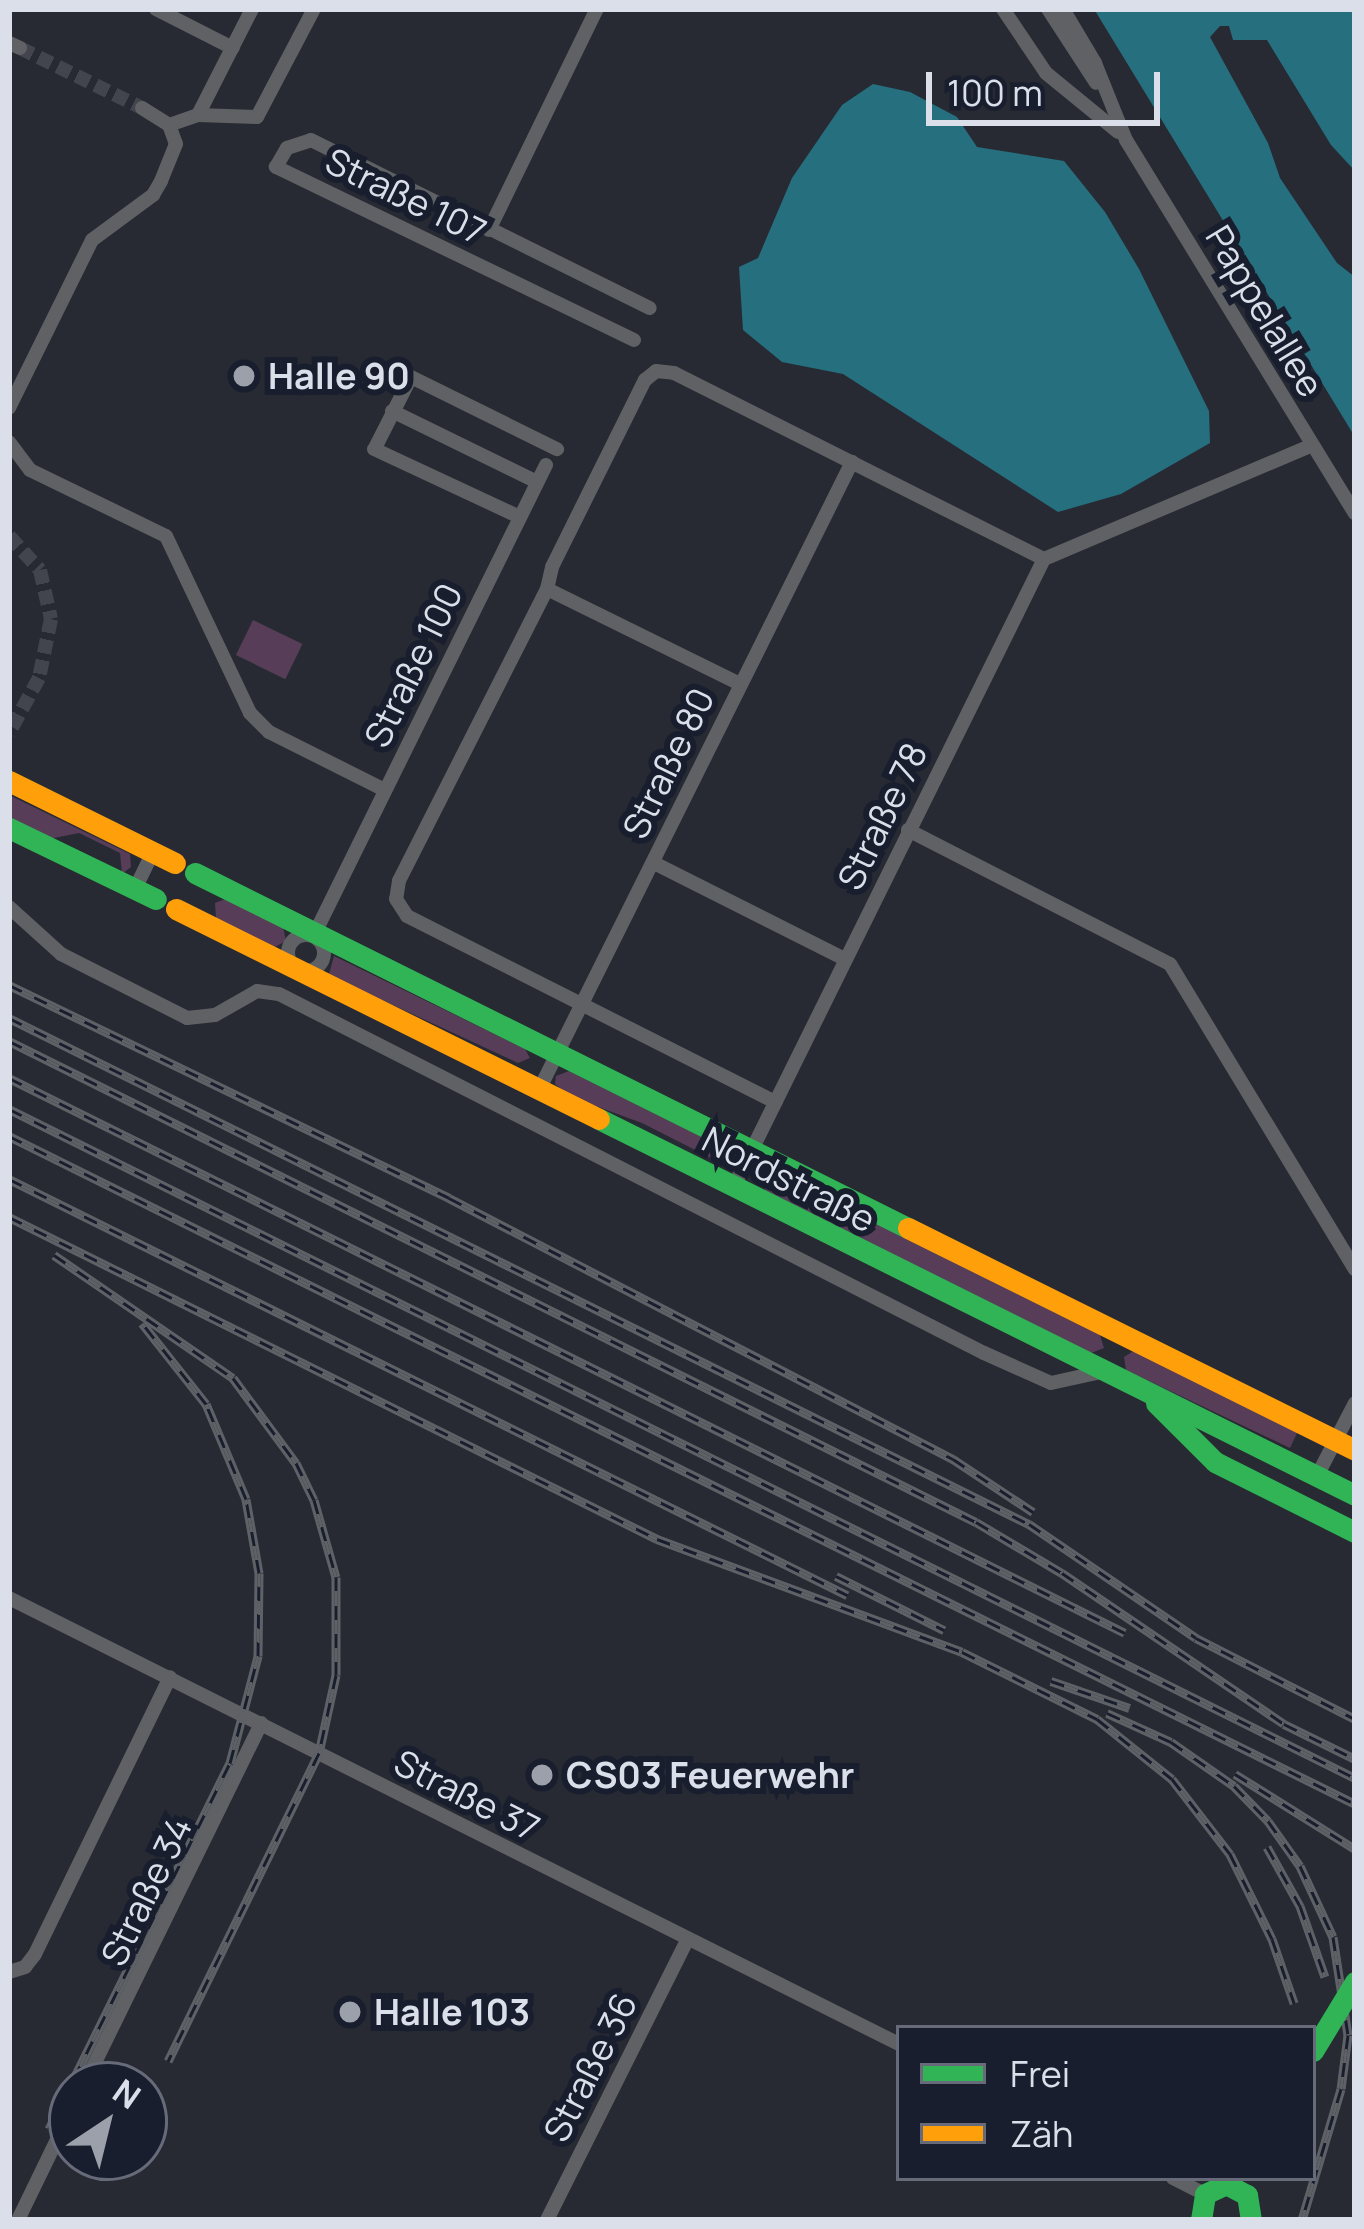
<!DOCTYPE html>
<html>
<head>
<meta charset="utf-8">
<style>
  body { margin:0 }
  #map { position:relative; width:1364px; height:2229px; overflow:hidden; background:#272a33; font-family:Manrope,sans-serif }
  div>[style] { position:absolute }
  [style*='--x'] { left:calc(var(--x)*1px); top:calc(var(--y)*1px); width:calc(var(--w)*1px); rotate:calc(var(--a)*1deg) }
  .green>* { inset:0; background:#573d58; transform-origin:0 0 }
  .water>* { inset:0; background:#266f7e }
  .street-tunnel>* { height:14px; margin-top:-7px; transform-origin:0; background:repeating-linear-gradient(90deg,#42454e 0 14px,transparent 0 21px) }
  .street>* { height:14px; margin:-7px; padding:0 7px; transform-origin:7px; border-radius:7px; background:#5f6164 }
  .street>.ring { margin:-7px; padding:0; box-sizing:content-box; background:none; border:14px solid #5f6164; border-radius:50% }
  .fast>* { height:21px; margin:-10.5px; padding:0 10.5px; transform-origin:10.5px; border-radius:10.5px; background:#30b455 }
  .slow>* { height:21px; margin:-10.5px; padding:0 10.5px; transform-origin:10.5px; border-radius:10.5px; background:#ff9f0a }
  .rail>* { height:9px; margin-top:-4.5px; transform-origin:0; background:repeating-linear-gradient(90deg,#191e2e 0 14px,#5e6166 0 28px); box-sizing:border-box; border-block:3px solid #5e6166 }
  .fast-bridge>* { height:21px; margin:-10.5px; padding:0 10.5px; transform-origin:10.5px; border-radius:10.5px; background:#30b455 }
  .dots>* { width:33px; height:33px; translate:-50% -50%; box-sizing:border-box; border:6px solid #191e2e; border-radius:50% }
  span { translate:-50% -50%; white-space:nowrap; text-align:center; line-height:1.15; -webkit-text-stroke:12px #191e2e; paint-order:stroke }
  .street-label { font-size:36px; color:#dbdfea }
  .poi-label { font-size:36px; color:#dbdfea; font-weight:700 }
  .left { translate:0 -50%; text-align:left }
  .frame { position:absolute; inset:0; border:12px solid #dbdfea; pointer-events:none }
  .legend { position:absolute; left:896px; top:2025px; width:420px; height:156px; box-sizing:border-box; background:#191e2e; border:3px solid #676b79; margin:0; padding:15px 21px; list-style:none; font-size:36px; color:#dbdfea }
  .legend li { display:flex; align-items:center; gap:24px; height:60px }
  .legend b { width:60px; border:3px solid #676b79 }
  .north { position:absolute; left:48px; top:2061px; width:120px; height:120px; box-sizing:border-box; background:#191e2e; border:3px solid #676b79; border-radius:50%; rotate:35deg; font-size:33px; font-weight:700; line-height:48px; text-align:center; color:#dbdfea }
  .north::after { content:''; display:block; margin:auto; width:42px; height:54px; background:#9ca0aa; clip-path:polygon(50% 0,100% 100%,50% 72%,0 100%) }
  .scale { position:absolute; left:926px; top:72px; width:234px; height:54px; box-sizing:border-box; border:6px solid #dbdfea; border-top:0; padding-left:15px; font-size:36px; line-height:42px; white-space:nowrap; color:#dbdfea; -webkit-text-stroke:9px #191e2e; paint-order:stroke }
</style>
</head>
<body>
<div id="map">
  <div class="green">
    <div style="left:253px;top:620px;width:55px;height:39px;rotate:26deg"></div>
    <div style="clip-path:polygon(9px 795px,130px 854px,131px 867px,122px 874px,120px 853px,79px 833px,49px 839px,9px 819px)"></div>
    <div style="clip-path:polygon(225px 899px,283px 927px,286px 941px,273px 948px,216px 918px,215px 903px)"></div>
    <div style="clip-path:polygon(334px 956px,525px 1049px,530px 1058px,518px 1063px,352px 986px,329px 974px)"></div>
    <div style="clip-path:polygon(569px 1071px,722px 1147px,726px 1156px,715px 1160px,642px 1123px,571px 1097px,555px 1084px,556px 1076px)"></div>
    <div style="clip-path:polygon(773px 1169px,1099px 1332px,1104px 1348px,1091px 1353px,766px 1191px,760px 1180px)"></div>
    <div style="clip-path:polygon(1135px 1350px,1298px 1431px,1290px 1448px,1126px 1370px,1124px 1357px)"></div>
  </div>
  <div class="water">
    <div style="clip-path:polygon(1094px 9px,1355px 9px,1355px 171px,1331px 145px,1267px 40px,1233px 40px,1229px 26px,1220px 26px,1210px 37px,1268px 143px,1280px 178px,1337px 263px,1355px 277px,1355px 437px)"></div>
    <div style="clip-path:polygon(873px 84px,910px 92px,957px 117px,977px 147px,1064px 161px,1105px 212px,1139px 269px,1209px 411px,1210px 443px,1121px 494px,1058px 512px,843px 374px,782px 362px,743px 330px,739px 267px,758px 258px,792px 178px,842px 105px)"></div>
  </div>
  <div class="street-tunnel">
    <div style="--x:20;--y:48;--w:136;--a:26.2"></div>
    <div style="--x:9;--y:536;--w:46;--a:47.6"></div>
    <div style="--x:40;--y:570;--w:50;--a:77.3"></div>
    <div style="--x:51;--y:619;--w:60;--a:101.5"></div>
    <div style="--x:39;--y:678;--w:63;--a:118.6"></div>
  </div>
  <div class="street">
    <div style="--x:156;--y:9;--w:86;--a:26.9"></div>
    <div style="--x:1003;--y:9;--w:77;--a:56.1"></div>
    <div style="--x:1046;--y:73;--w:93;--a:39.3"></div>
    <div style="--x:1048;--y:9;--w:88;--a:57"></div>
    <div style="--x:1063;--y:9;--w:63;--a:59.3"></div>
    <div style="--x:1095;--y:63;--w:83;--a:68.1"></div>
    <div style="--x:1126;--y:140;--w:438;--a:58.5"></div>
    <div style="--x:9;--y:43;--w:12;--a:24"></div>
    <div style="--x:142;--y:108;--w:32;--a:32"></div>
    <div style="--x:198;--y:115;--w:59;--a:1.9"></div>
    <div style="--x:257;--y:117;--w:122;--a:-62.2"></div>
    <div style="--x:169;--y:125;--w:31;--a:-19"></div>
    <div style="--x:198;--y:115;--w:119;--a:-63"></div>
    <div style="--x:489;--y:230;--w:246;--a:-64"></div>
    <div style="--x:634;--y:340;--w:398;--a:-154.2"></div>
    <div style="--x:276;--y:167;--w:22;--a:-60"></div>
    <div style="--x:287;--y:148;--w:25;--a:-18"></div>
    <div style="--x:311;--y:140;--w:378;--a:26.4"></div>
    <div style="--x:9;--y:408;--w:187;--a:-63.7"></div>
    <div style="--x:92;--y:240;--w:76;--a:-36.4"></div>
    <div style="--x:153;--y:195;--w:16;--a:-60"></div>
    <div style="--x:161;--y:181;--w:40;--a:-68"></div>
    <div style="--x:176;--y:144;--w:20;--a:-110"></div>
    <div style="--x:392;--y:411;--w:161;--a:26.1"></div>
    <div style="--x:9;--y:442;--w:35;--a:53"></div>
    <div style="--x:30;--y:470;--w:151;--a:25.9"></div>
    <div style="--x:166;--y:536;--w:196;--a:64.6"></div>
    <div style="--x:250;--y:713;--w:27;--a:45"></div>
    <div style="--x:269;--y:732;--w:130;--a:26.6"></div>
    <div style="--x:376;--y:446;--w:77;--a:-63.1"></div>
    <div style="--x:411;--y:377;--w:163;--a:26.3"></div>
    <div style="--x:374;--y:449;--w:161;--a:25"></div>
    <div style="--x:547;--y:589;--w:23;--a:-77"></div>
    <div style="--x:552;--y:567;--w:209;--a:-63.6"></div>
    <div style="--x:645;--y:380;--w:14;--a:-39"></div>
    <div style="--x:656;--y:371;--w:18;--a:6"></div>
    <div style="--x:674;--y:373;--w:414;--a:26.7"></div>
    <div style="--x:1044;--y:559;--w:291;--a:-23"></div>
    <div style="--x:740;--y:684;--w:215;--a:-153.8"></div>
    <div style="--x:547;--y:589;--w:327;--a:116.9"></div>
    <div style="--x:399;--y:881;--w:18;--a:99"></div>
    <div style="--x:396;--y:899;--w:20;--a:57"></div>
    <div style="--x:407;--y:916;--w:413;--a:26.8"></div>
    <div style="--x:908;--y:830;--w:294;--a:27.1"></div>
    <div style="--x:1170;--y:964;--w:357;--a:58.8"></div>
    <div style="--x:654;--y:863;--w:214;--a:26.7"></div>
    <div style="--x:135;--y:889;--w:41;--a:-64.1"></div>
    <div style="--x:9;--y:907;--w:70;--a:42.1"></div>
    <div style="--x:61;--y:954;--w:141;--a:26.9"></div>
    <div style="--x:187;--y:1018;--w:28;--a:-6"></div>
    <div style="--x:215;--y:1015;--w:48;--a:-29.7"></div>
    <div style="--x:257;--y:991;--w:22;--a:8"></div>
    <div style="--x:279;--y:994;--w:791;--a:26.99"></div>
    <div style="--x:984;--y:1353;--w:73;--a:24.1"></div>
    <div style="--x:1051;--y:1383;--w:55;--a:-12.5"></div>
    <div style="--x:315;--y:933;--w:522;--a:-63.73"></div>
    <div class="ring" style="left:288px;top:935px;width:22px;height:22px"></div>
    <div style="--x:539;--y:1090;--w:702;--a:-63.51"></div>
    <div style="--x:733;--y:1188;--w:702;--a:-63.69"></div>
    <div style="--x:1317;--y:1476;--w:82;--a:-62.5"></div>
    <div style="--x:9;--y:1598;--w:995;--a:26.62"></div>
    <div style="--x:9;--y:1972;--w:17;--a:-17"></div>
    <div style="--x:25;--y:1967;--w:16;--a:-52"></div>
    <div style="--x:35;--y:1954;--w:308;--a:-64"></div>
    <div style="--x:84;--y:2085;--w:403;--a:-63.9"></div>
    <div style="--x:1173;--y:2178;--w:36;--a:27"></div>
    <div style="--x:18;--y:2220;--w:123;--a:-64.1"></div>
    <div style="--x:547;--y:2220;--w:313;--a:-63.4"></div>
  </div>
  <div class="fast">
    <div style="--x:9;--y:828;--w:163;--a:25.8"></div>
    <div style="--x:195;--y:873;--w:796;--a:26.47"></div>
    <div style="--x:599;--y:1119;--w:844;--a:26.44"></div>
    <div style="--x:1156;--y:1403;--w:83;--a:45"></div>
    <div style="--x:1215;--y:1462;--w:157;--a:26.6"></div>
    <div style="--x:1201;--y:2220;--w:26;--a:-81"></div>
    <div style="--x:1205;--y:2194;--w:23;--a:-25"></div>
    <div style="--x:1226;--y:2184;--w:24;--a:28"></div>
    <div style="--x:1247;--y:2195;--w:25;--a:81"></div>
  </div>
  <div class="slow">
    <div style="--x:9;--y:781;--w:185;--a:26.3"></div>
    <div style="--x:176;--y:909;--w:472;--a:26.4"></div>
    <div style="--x:908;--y:1228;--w:499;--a:26.4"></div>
  </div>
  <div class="rail">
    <div style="--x:9;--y:985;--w:489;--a:25.8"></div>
    <div style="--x:449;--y:1198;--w:568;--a:27.38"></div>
    <div style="--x:953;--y:1459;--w:96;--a:33.5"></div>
    <div style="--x:9;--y:1018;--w:1139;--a:26.39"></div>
    <div style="--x:1029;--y:1524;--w:202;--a:34.3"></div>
    <div style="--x:1196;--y:1638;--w:178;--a:27"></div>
    <div style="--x:9;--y:1041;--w:1080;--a:26.45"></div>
    <div style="--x:976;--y:1522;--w:100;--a:30.7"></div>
    <div style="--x:1062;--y:1573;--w:268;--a:34.2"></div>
    <div style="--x:1284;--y:1724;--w:79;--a:26.2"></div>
    <div style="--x:9;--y:1078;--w:1246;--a:26.44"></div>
    <div style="--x:9;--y:1109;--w:1503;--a:26.43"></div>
    <div style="--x:9;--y:1136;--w:1503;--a:26.39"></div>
    <div style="--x:9;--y:1179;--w:936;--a:26.4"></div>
    <div style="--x:9;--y:1217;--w:724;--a:26.42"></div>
    <div style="--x:657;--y:1539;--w:325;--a:20.3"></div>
    <div style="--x:962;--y:1652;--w:151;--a:26.4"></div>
    <div style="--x:1097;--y:1719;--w:96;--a:38.7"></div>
    <div style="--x:1172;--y:1779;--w:95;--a:52.3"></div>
    <div style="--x:1230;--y:1854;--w:95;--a:63.7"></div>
    <div style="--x:1272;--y:1939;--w:68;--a:71"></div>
    <div style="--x:54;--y:1255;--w:217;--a:34.5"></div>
    <div style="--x:233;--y:1378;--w:106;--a:53.5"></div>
    <div style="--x:296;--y:1463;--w:41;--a:64.1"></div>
    <div style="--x:314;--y:1500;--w:80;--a:74.1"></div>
    <div style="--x:336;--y:1577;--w:98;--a:90"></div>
    <div style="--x:336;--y:1675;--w:80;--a:102.3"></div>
    <div style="--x:319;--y:1753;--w:343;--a:116.1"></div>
    <div style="--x:836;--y:1576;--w:121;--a:26.6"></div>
    <div style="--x:1051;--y:1681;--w:83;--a:18.9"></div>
    <div style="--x:1107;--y:1713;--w:70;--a:24.4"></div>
    <div style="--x:1171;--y:1742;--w:77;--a:34.9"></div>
    <div style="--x:1234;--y:1786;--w:49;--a:45.8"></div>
    <div style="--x:1268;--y:1821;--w:55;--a:54.6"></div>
    <div style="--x:1300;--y:1866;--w:78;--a:65.1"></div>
    <div style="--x:1333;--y:1937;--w:99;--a:81.3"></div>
    <div style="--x:1348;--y:2035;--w:54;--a:97.4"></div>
    <div style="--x:1341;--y:2089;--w:137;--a:106.6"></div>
    <div style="--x:1235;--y:1774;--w:142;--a:32"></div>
    <div style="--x:1267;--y:1847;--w:68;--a:60.8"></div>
    <div style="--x:1300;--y:1906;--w:75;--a:70.6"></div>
    <div style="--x:49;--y:2129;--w:408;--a:-63.7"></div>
    <div style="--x:230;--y:1763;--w:111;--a:-75.3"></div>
    <div style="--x:258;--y:1656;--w:83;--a:-89.3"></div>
    <div style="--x:259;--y:1573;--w:75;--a:-100"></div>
    <div style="--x:246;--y:1499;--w:103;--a:-112.8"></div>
    <div style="--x:206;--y:1404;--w:103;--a:-128.3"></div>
  </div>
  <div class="fast-bridge">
    <div style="--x:1313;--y:2051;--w:81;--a:-58.7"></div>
  </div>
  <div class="dots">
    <div style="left:244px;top:376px;background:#9ca0aa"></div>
    <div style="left:542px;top:1775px;background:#9ca0aa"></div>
    <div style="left:350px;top:2012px;background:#9ca0aa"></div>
  </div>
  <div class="street-label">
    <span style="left:406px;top:196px;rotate:26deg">Straße 107</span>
    <span style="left:1265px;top:311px;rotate:59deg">Pappelallee</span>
    <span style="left:413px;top:665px;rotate:-64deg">Straße 100</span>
    <span style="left:668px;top:763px;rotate:-64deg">Straße 80</span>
    <span style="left:882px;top:816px;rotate:-64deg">Straße 78</span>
    <span style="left:789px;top:1179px;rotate:27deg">Nordstraße</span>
    <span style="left:467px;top:1795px;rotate:27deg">Straße 37</span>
    <span style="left:146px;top:1891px;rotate:-64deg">Straße 34</span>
    <span style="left:590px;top:2067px;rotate:-63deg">Straße 36</span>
  </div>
  <div class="poi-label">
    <span class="left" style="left:268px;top:376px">Halle 90</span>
    <span class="left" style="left:566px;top:1775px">CS03 Feuerwehr</span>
    <span class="left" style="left:374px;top:2012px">Halle 103</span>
  </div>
  <div class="frame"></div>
  <ul class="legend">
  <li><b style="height:15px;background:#30b455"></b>Frei</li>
  <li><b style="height:15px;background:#ff9f0a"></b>Zäh</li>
  </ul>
  <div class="north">N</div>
  <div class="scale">100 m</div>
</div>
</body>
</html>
